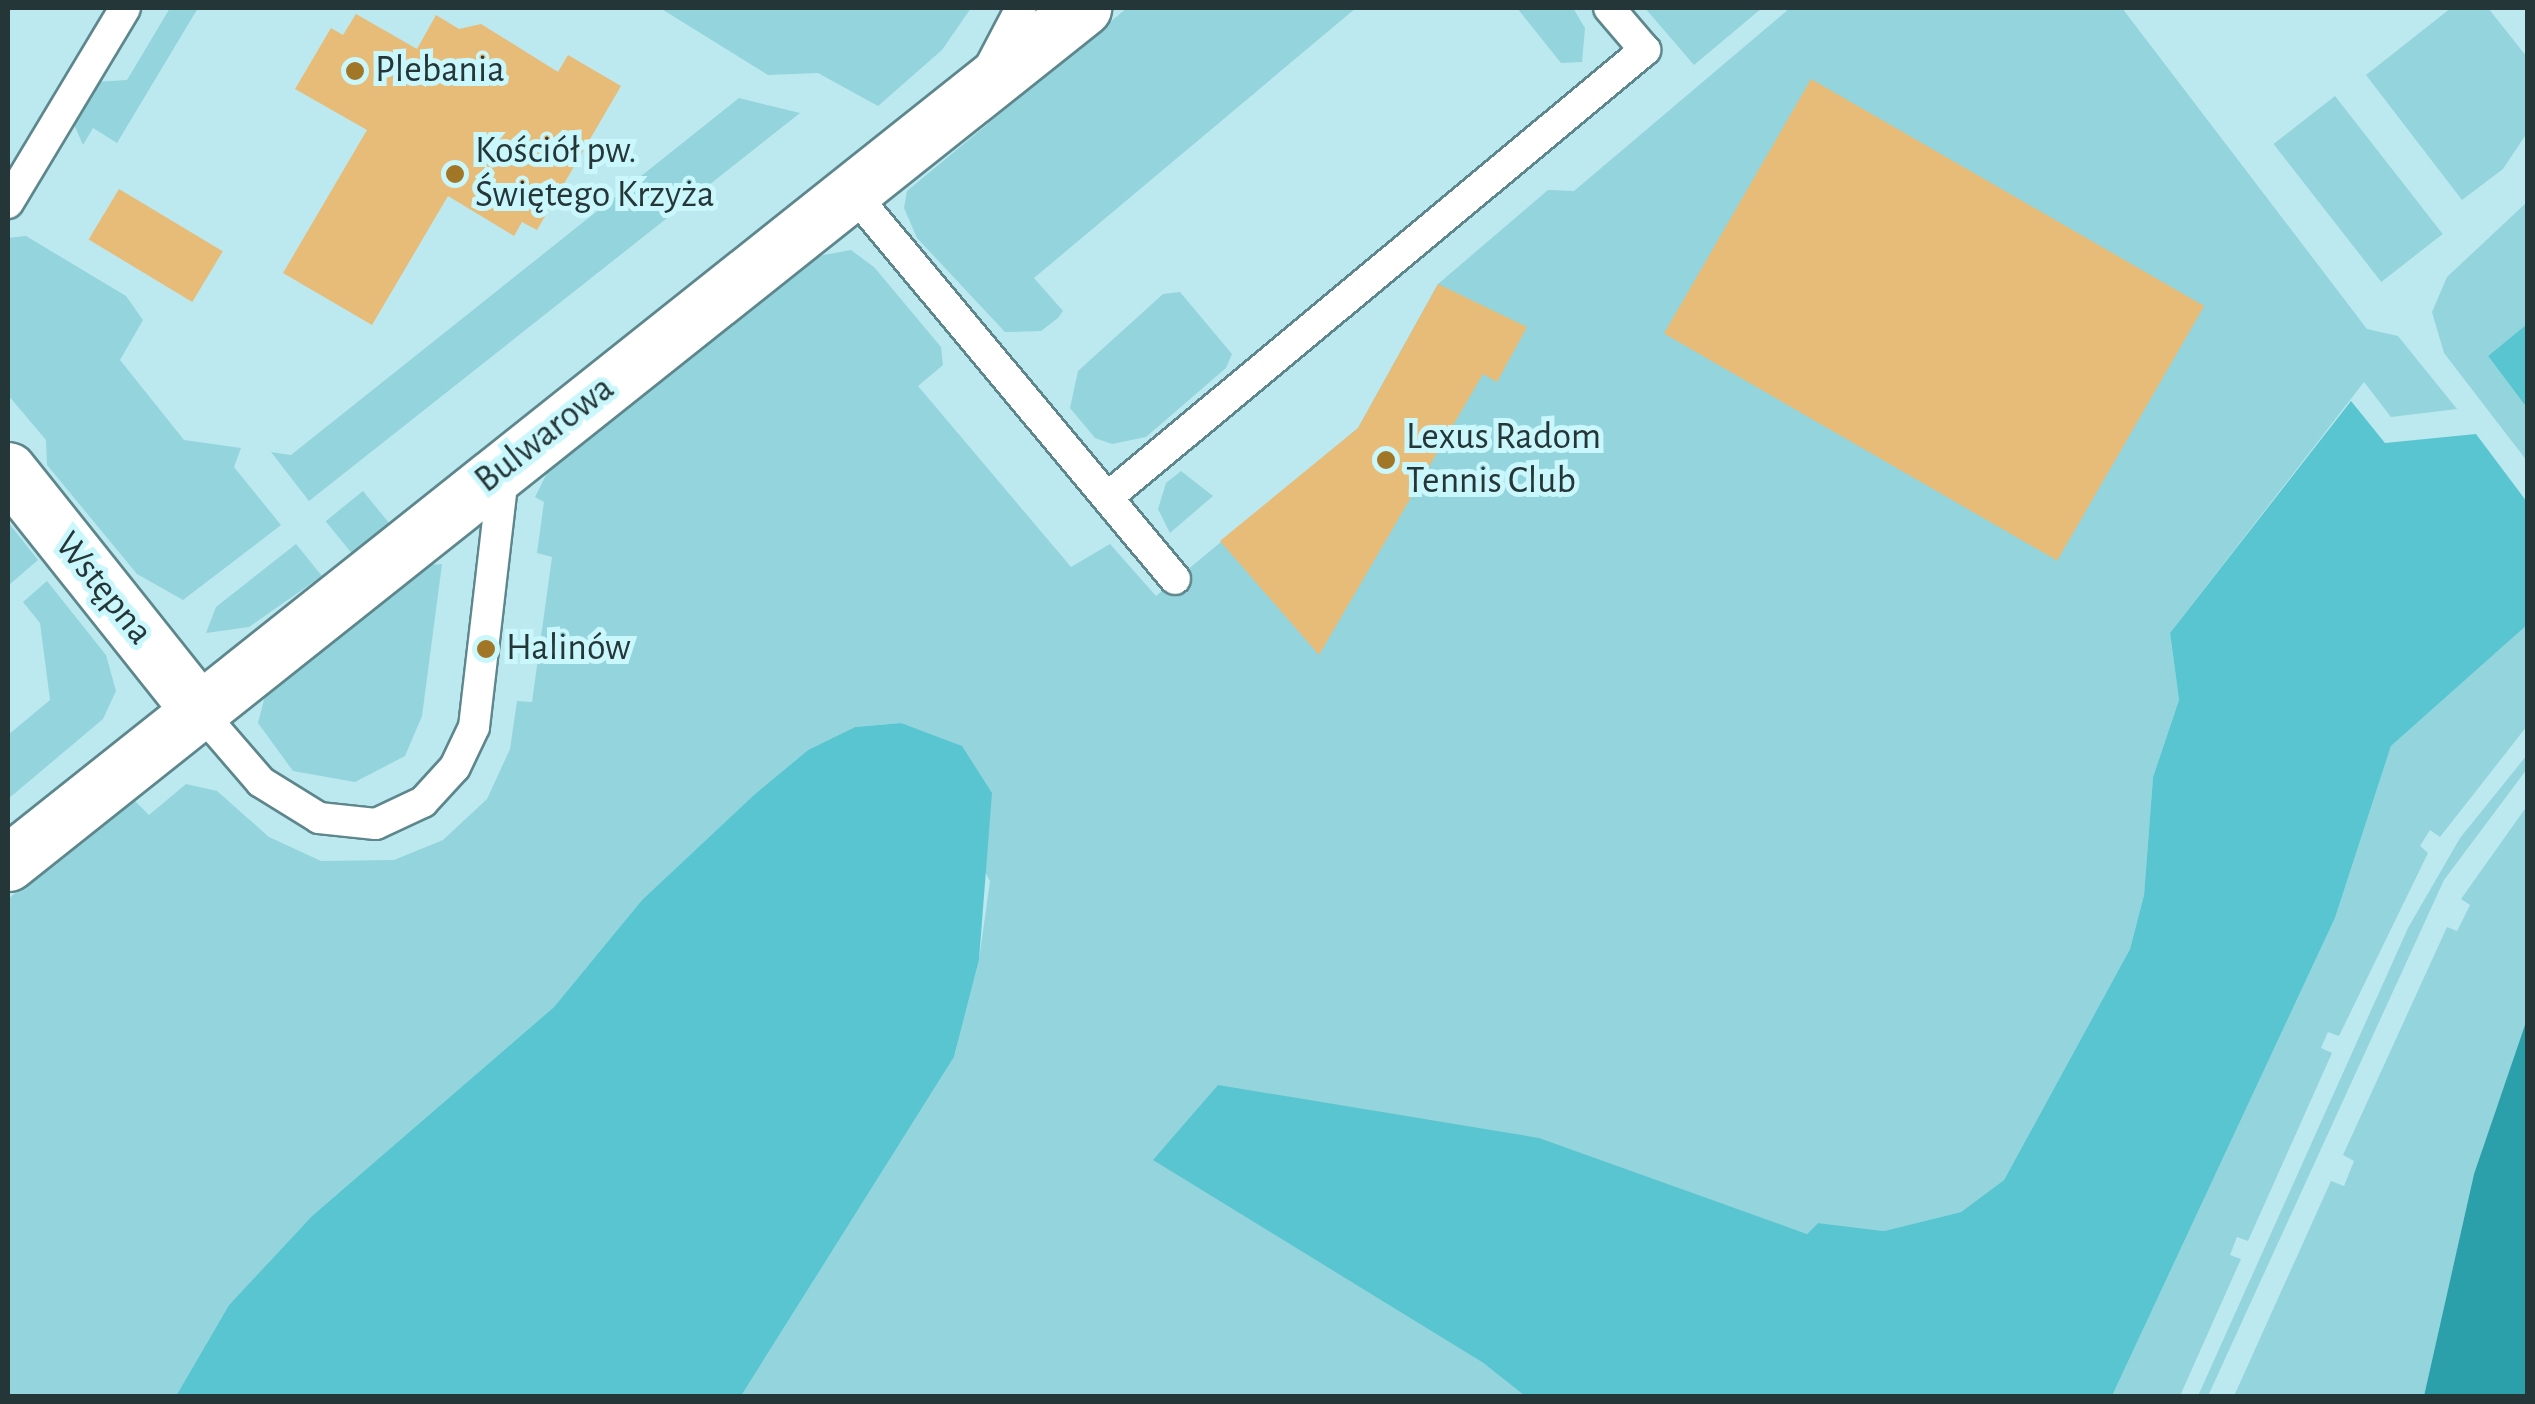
<!DOCTYPE html>
<html>
<head>
<meta charset="utf-8">
<style>
  body { margin:0 }
  #map { position:relative; width:2535px; height:1404px; overflow:hidden; background:#bce9ef; font-family:"Alegreya Sans",sans-serif }
  div>[style] { position:absolute }
  [style*='--x'] { left:calc(var(--x)*1px); top:calc(var(--y)*1px); width:calc(var(--w)*1px); rotate:calc(var(--a)*1deg) }
  .green>* { inset:0; background:#94d4dc; transform-origin:0 0 }
  .forest>* { inset:0; background:#59c5d1 }
  .water>* { inset:0; background:#2b9faa }
  .building>* { inset:0; background:#e7bb78; transform-origin:0 0 }
  .roads { filter:drop-shadow(2px 0 #5d878c) drop-shadow(-2px 0 #5d878c) drop-shadow(0 2px #5d878c) drop-shadow(0 -2px #5d878c) }
  .service>* { height:30px; margin:-15px; padding:0 15px; transform-origin:15px; border-radius:15px; background:#fff }
  .minor>* { height:55px; margin:-27.5px; padding:0 27.5px; transform-origin:27.5px; border-radius:27.5px; background:#fff }
  .tertiary>* { height:55px; margin:-27.5px; padding:0 27.5px; transform-origin:27.5px; border-radius:27.5px; background:#fff }
  .dots>* { width:28px; height:28px; translate:-50% -50%; box-sizing:border-box; border:5px solid #c9f7fc; border-radius:50% }
  span { translate:-50% -50%; white-space:nowrap; text-align:center; line-height:1.15; -webkit-text-stroke:10px #c9f7fc; paint-order:stroke }
  .poi-label { font-size:38px; color:#243638 }
  .left { translate:0 -50%; text-align:left }
  .street-label { font-size:38px; color:#243638 }
  .frame { position:absolute; inset:0; border:10px solid #243638; pointer-events:none }
</style>
</head>
<body>
<div id="map">
  <div class="green">
    <div style="clip-path:polygon(170px 8px,198px 8px,117px 143px,93px 128px,83px 145px,73px 122px,96px 82px,127px 80px)"></div>
    <div style="clip-path:polygon(660px 8px,971px 8px,942px 50px,878px 106px,818px 73px,768px 75px)"></div>
    <div style="clip-path:polygon(1127px 8px,1356px 8px,1034px 278px,1063px 311px,1058px 318px,1041px 331px,1005px 332px,917px 238px,904px 208px,907px 191px)"></div>
    <div style="clip-path:polygon(1517px 8px,1573px 8px,1585px 28px,1582px 62px,1561px 63px)"></div>
    <div style="clip-path:polygon(1645px 8px,1762px 8px,1694px 65px)"></div>
    <div style="clip-path:polygon(1790px 8px,2122px 8px,2367px 329px,2398px 336px,2457px 409px,2391px 417px,2364px 382px,2170px 633px,2179px 700px,2153px 777px,2144px 895px,2130px 949px,2004px 1180px,1961px 1212px,1884px 1231px,1818px 1223px,1807px 1234px,1539px 1139px,1482px 1362px,1525px 1396px,741px 1396px,954px 1057px,979px 960px,990px 881px,901px 723px,855px 727px,808px 750px,755px 794px,642px 900px,554px 1007px,312px 1216px,229px 1305px,176px 1396px,8px 1396px,8px 899px,133px 799px,149px 815px,186px 784px,217px 791px,269px 837px,321px 861px,394px 860px,443px 840px,487px 799px,510px 749px,517px 701px,532px 702px,552px 557px,537px 553px,544px 502px,535px 497px,548px 471px,813px 257px,851px 250px,874px 267px,941px 347px,943px 365px,918px 386px,1071px 567px,1110px 544px,1156px 596px,1358px 428px,1438px 284px,1548px 190px,1574px 191px)"></div>
    <div style="clip-path:polygon(2451px 8px,2488px 8px,2527px 57px,2527px 133px,2503px 169px,2462px 200px,2366px 75px)"></div>
    <div style="left:2335px;top:96px;width:175px;height:78px;rotate:52deg"></div>
    <div style="clip-path:polygon(739px 98px,800px 113px,309px 501px,271px 452px,291px 455px)"></div>
    <div style="clip-path:polygon(2527px 202px,2527px 324px,2488px 356px,2527px 408px,2527px 461px,2444px 353px,2432px 312px,2447px 277px)"></div>
    <div style="clip-path:polygon(26px 236px,126px 296px,143px 320px,120px 360px,184px 440px,241px 448px,234px 467px,281px 525px,183px 600px,137px 574px,47px 465px,46px 440px,8px 395px,8px 238px)"></div>
    <div style="clip-path:polygon(1180px 292px,1232px 354px,1226px 368px,1146px 437px,1112px 444px,1095px 438px,1070px 408px,1078px 371px,1163px 294px)"></div>
    <div style="clip-path:polygon(1181px 471px,1213px 496px,1170px 533px,1158px 509px,1166px 483px)"></div>
    <div style="left:363px;top:491px;width:41px;height:48px;rotate:51deg"></div>
    <div style="clip-path:polygon(8px 522px,38px 560px,9px 585px,8px 583px)"></div>
    <div style="clip-path:polygon(296px 544px,322px 576px,249px 627px,206px 633px,216px 607px)"></div>
    <div style="clip-path:polygon(442px 564px,422px 716px,405px 756px,355px 782px,293px 771px,258px 723px,266px 692px,430px 565px)"></div>
    <div style="clip-path:polygon(47px 581px,106px 655px,116px 691px,103px 719px,8px 799px,8px 735px,50px 700px,40px 623px,23px 602px)"></div>
    <div style="clip-path:polygon(2527px 625px,2527px 726px,2440px 837px,2430px 830px,2420px 846px,2428px 853px,2339px 1036px,2328px 1032px,2321px 1048px,2332px 1053px,2248px 1241px,2237px 1237px,2230px 1255px,2241px 1259px,2180px 1396px,2112px 1396px,2335px 918px,2391px 746px)"></div>
    <div style="clip-path:polygon(2527px 755px,2527px 769px,2444px 880px,2208px 1396px,2198px 1396px,2408px 928px,2460px 838px)"></div>
    <div style="clip-path:polygon(2527px 806px,2527px 1019px,2474px 1174px,2424px 1396px,2234px 1396px,2331px 1181px,2344px 1186px,2354px 1161px,2343px 1155px,2447px 927px,2457px 931px,2470px 905px,2461px 899px)"></div>
  </div>
  <div class="forest">
    <div style="clip-path:polygon(2527px 324px,2527px 408px,2488px 356px)"></div>
    <div style="clip-path:polygon(2351px 401px,2385px 443px,2476px 434px,2527px 502px,2527px 625px,2391px 746px,2335px 918px,2112px 1396px,1525px 1396px,1482px 1362px,1153px 1160px,1218px 1085px,1539px 1138px,1807px 1234px,1818px 1223px,1884px 1231px,1961px 1212px,2004px 1180px,2130px 949px,2144px 895px,2153px 777px,2179px 700px,2170px 633px)"></div>
    <div style="clip-path:polygon(901px 723px,962px 746px,992px 793px,979px 960px,954px 1057px,741px 1396px,176px 1396px,229px 1305px,312px 1216px,554px 1007px,642px 900px,755px 794px,808px 750px,855px 727px)"></div>
  </div>
  <div class="water">
    <div style="clip-path:polygon(2527px 1019px,2527px 1396px,2424px 1396px,2474px 1174px)"></div>
  </div>
  <div class="building">
    <div style="clip-path:polygon(356px 14px,417px 49px,436px 15px,459px 29px,481px 24px,558px 72px,568px 55px,621px 86px,537px 230px,522px 222px,514px 236px,448px 196px,372px 325px,283px 273px,367px 130px,295px 89px,331px 28px,343px 35px)"></div>
    <div style="left:1811px;top:79px;width:454px;height:294px;rotate:30deg"></div>
    <div style="left:119px;top:189px;width:121px;height:59px;rotate:31deg"></div>
    <div style="clip-path:polygon(1438px 284px,1527px 327px,1497px 382px,1483px 374px,1319px 655px,1220px 541px,1358px 428px)"></div>
  </div>
  <div class="roads">
    <div class="service">
      <div style="--x:990;--y:67;--w:67;--a:-62.3"></div>
      <div style="--x:852;--y:192;--w:504;--a:50.15"></div>
      <div style="--x:8;--y:203;--w:227;--a:-59"></div>
      <div style="--x:1108;--y:497;--w:699;--a:-39.77"></div>
      <div style="--x:1645;--y:50;--w:55;--a:-130.6"></div>
      <div style="--x:198;--y:709;--w:96;--a:49.2"></div>
      <div style="--x:261;--y:782;--w:68;--a:31.8"></div>
      <div style="--x:319;--y:818;--w:57;--a:6"></div>
      <div style="--x:376;--y:824;--w:52;--a:-25.1"></div>
      <div style="--x:423;--y:802;--w:47;--a:-47.6"></div>
      <div style="--x:455;--y:767;--w:44;--a:-64.6"></div>
      <div style="--x:474;--y:727;--w:260;--a:-83.4"></div>
    </div>
    <div class="minor">
      <div style="--x:8;--y:470;--w:305;--a:51.5"></div>
    </div>
    <div class="tertiary">
      <div style="--x:8;--y:863;--w:1374;--a:-38.5"></div>
    </div>
  </div>
  <div class="dots">
    <div style="left:355px;top:71px;background:#a27627"></div>
    <div style="left:455px;top:174px;background:#a27627"></div>
    <div style="left:1386px;top:460px;background:#a27627"></div>
    <div style="left:486px;top:649px;background:#a27627"></div>
  </div>
  <div class="poi-label">
    <span class="left" style="left:375px;top:71px">Plebania</span>
    <span class="left" style="left:475px;top:174px">Kościół pw.<br>Świętego Krzyża</span>
    <span class="left" style="left:1406px;top:460px">Lexus Radom<br>Tennis Club</span>
    <span class="left" style="left:506px;top:649px">Halinów</span>
  </div>
  <div class="street-label">
    <span style="left:545px;top:435px;rotate:-38deg">Bulwarowa</span>
    <span style="left:103px;top:589px;rotate:51deg">Wstępna</span>
  </div>
  <div class="frame"></div>
</div>
</body>
</html>
